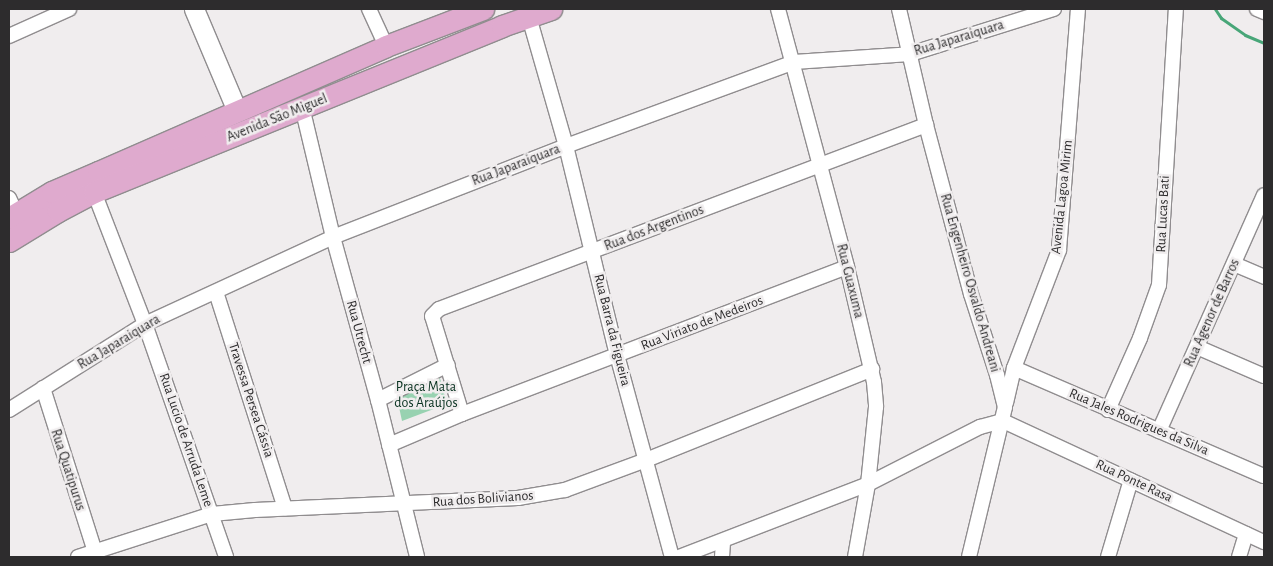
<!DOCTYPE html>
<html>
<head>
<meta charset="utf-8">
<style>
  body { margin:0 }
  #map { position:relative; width:1273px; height:566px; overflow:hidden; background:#f0edee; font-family:"Alegreya Sans",sans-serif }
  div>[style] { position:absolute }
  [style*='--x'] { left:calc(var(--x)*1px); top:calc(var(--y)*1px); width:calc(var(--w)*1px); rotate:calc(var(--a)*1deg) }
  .green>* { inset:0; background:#98d2b1 }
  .stream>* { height:3px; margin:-1.5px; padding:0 1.5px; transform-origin:1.5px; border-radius:1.5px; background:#48a678 }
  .roads { filter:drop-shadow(1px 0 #908d8f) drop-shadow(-1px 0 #908d8f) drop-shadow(0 1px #908d8f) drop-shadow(0 -1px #908d8f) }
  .street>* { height:14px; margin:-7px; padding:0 7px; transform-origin:7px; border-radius:7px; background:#fff }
  .secondary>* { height:19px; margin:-9.5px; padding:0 9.5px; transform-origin:9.5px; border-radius:9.5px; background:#fff }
  .primary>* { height:21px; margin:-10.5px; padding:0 10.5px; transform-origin:10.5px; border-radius:10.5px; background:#dfaace }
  span { translate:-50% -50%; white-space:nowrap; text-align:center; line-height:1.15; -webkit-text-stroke:5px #f0edee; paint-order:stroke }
  .street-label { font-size:14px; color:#2d2c2d }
  .park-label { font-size:14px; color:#07311f }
  .frame { position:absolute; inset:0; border:10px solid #2d2c2d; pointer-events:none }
</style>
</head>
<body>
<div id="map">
  <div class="green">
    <div style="clip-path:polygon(438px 371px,447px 404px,402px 421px,396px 393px)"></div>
  </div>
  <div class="stream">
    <div style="--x:1215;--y:9;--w:11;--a:56"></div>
    <div style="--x:1221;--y:18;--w:29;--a:35"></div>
    <div style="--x:1245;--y:35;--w:21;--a:23"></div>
  </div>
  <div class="roads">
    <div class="street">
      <div style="--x:369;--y:9;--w:41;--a:65.3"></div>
      <div style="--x:778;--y:9;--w:267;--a:75"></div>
      <div style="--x:847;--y:267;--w:118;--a:76.8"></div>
      <div style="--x:874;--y:382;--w:25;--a:85"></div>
      <div style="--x:876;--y:407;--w:77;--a:95.9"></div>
      <div style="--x:868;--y:484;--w:74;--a:100.1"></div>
      <div style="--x:899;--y:9;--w:119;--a:76.9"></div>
      <div style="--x:926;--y:125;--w:175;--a:75.1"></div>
      <div style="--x:971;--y:294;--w:85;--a:72.2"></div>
      <div style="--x:997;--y:375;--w:33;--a:76"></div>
      <div style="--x:1005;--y:407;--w:154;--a:103.5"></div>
      <div style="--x:1257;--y:9;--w:8;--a:23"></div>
      <div style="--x:529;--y:17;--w:134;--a:74"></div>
      <div style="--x:566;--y:146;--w:215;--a:76.3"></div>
      <div style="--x:617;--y:355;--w:209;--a:74.8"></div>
      <div style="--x:9;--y:36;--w:66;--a:-24.2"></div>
      <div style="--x:302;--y:107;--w:134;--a:76.6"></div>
      <div style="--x:333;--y:237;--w:169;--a:74.6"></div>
      <div style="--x:378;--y:400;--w:162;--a:76"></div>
      <div style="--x:94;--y:192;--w:142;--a:68.9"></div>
      <div style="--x:145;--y:324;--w:247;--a:70.8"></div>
      <div style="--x:9;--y:198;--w:17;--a:65"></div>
      <div style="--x:1234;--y:264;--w:33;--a:23"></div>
      <div style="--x:216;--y:292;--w:227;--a:72.3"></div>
      <div style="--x:1197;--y:347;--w:73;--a:23.4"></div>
      <div style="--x:1014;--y:368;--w:272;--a:23.4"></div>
      <div style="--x:43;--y:388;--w:172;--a:72.4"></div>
      <div style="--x:378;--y:400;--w:78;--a:-26.6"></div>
      <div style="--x:1006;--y:403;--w:36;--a:-77"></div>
      <div style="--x:1014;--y:368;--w:126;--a:-69.1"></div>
      <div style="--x:1059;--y:250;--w:242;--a:-85.5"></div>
      <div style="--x:9;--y:410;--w:161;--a:-32.3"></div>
      <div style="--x:145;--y:324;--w:207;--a:-24.8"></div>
      <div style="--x:333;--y:237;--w:250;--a:-21.3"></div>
      <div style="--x:566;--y:146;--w:243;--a:-20.2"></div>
      <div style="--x:794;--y:62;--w:116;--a:-3.9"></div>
      <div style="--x:910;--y:54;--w:151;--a:-17.4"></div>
      <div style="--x:1108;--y:410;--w:79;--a:-66"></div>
      <div style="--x:1140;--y:338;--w:56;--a:-70.3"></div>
      <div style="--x:1159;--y:285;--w:277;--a:-86.5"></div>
      <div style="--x:462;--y:414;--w:102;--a:-107"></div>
      <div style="--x:432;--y:316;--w:10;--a:-45"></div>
      <div style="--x:439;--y:309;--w:521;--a:-20.7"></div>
      <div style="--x:1159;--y:431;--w:258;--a:-66"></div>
      <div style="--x:389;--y:445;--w:79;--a:-23"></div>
      <div style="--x:462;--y:414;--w:412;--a:-20.9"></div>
      <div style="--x:78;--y:557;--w:141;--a:-17.8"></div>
      <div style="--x:212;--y:514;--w:43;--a:-5.3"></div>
      <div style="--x:255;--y:510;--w:263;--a:-2.6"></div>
      <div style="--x:518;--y:498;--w:48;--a:-9.7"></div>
      <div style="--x:565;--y:490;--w:86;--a:-20.3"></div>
      <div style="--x:646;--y:460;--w:244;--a:-21.9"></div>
      <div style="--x:679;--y:557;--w:203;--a:-21.1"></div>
      <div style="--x:868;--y:484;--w:126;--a:-27"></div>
      <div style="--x:980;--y:427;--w:24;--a:-15"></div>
      <div style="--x:1003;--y:421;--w:288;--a:24.9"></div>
      <div style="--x:722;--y:557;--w:16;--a:-86"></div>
      <div style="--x:1108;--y:557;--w:80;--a:-73.4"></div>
      <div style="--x:1239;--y:557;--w:24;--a:-73"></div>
    </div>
    <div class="secondary">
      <div style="--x:194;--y:9;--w:111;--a:67.1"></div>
    </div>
    <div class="primary">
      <div style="--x:9;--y:218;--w:50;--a:-31.2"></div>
      <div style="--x:52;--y:192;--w:50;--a:-23.5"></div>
      <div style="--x:98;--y:172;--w:314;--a:-23.6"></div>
      <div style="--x:386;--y:46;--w:104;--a:-20.9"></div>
      <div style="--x:9;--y:241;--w:57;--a:-31.5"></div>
      <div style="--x:58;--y:211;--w:41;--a:-27.8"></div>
      <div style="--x:94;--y:192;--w:440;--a:-22.1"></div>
      <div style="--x:502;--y:26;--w:52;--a:-19.1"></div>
    </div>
  </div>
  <div class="street-label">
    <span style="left:959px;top:38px;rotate:-17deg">Rua Japaraiquara</span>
    <span style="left:277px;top:118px;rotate:-22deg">Avenida São Miguel</span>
    <span style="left:516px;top:165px;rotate:-21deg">Rua Japaraiquara</span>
    <span style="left:1062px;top:197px;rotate:-84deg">Avenida Lagoa Mirim</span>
    <span style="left:1163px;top:214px;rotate:-87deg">Rua Lucas Bati</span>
    <span style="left:654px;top:228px;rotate:-21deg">Rua dos Argentinos</span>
    <span style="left:850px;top:281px;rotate:76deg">Rua Guaxuma</span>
    <span style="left:970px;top:283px;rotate:74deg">Rua Engenheiro Osvaldo Andreani</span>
    <span style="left:1212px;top:313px;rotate:-66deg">Rua Agenor de Barros</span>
    <span style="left:702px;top:323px;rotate:-21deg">Rua Viriato de Medeiros</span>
    <span style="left:612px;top:330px;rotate:76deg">Rua Barra da Figueira</span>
    <span style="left:359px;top:332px;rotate:75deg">Rua Utrecht</span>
    <span style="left:119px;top:342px;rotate:-31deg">Rua Japaraiquara</span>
    <span style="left:251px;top:400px;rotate:72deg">Travessa Persea Cássia</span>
    <span style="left:1139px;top:422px;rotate:23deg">Rua Jales Rodrigues da Silva</span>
    <span style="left:186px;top:440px;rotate:71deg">Rua Lucio de Arruda Leme</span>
    <span style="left:68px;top:470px;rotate:72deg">Rua Quatipurus</span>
    <span style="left:1134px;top:481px;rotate:25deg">Rua Ponte Rasa</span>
    <span style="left:483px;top:499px;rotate:-4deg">Rua dos Bolivianos</span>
  </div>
  <div class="park-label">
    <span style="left:426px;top:395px">Praça Mata<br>dos Araújos</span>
  </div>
  <div class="frame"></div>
</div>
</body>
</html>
